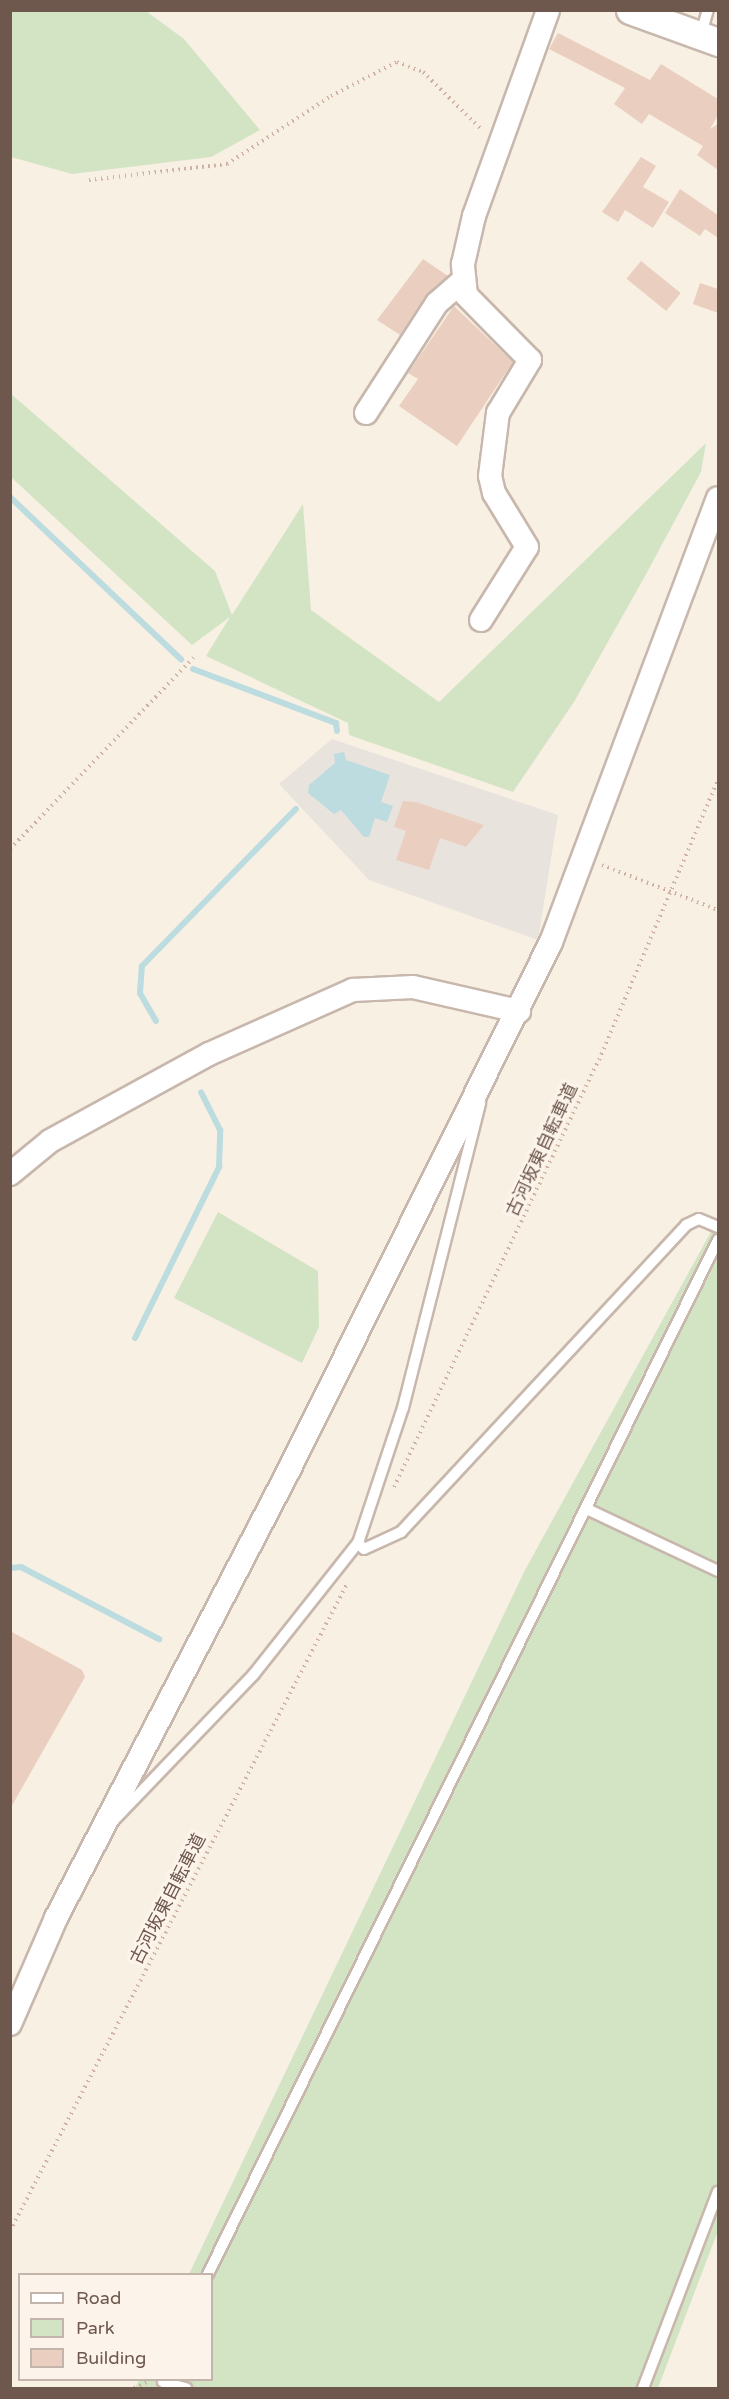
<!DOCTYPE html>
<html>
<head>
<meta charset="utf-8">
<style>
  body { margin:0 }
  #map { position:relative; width:729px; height:2399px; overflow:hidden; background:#f9f0e4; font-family:"Varela Round","Noto Sans JP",sans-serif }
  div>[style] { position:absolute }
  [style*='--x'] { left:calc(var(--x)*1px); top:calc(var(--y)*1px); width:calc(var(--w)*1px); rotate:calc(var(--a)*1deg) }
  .industrial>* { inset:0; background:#e9e3de }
  .green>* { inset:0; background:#d3e4c5 }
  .water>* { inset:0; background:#bcdcdf }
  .stream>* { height:6px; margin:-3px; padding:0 3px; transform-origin:3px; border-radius:3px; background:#bcdcdf }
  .building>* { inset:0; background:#eacfc0; transform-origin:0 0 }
  .path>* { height:4px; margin-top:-2px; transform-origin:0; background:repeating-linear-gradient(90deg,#cfb2a3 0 1.5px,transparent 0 6px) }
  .roads { filter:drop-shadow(2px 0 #c8b7ac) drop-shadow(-2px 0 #c8b7ac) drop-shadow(0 2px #c8b7ac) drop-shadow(0 -2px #c8b7ac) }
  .service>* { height:10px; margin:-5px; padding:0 5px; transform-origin:5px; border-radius:5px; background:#fff }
  .minor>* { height:22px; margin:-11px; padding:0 11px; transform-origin:11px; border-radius:11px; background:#fff }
  .tertiary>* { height:27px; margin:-13.5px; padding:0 13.5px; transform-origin:13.5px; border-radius:13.5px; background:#fff }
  span { translate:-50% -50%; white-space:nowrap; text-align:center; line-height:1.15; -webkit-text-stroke:6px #fcf4ea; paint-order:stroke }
  .street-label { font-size:18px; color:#6e574d }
  .frame { position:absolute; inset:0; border:12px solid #6e574d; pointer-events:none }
  .legend { position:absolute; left:18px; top:2273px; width:195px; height:108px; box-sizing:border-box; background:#fcf4ea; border:2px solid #c3b5ab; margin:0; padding:8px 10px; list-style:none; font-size:18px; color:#6e574d }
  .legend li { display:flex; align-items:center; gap:12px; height:30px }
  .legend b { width:30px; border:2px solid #c3b5ab }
</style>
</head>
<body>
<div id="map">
  <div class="industrial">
    <div style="clip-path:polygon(332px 739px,558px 815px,538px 940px,369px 880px,279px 784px)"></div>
  </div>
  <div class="green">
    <div style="clip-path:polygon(10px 11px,146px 11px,184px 39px,260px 130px,211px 157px,72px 174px,11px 157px)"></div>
    <div style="clip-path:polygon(10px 393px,215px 571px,232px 615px,303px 504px,311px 610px,439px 702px,706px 443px,701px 472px,644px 578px,574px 702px,513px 792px,349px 735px,348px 723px,206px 656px,230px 617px,192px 645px,11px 477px)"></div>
    <div style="clip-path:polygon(218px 1212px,318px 1271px,319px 1327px,302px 1363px,174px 1298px)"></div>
    <div style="clip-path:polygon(718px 1219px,718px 2231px,658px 2388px,135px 2388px,139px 2380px,212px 2380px,212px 2274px,189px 2274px,525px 1570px)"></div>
  </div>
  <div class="water">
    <div style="clip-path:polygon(344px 752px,346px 760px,390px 775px,381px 802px,393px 806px,387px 822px,375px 818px,369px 837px,364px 837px,341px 810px,334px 814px,308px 793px,309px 785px,335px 763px,334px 754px)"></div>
  </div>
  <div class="stream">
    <div style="--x:10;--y:497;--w:236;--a:43.5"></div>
    <div style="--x:193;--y:669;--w:153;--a:20.7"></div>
    <div style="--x:336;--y:723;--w:8;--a:83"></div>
    <div style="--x:156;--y:1021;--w:32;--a:-120"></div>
    <div style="--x:140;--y:993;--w:27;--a:-86"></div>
    <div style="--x:142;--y:966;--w:220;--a:-45.6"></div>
    <div style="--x:135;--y:1338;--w:191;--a:-63.8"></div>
    <div style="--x:219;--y:1167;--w:37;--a:-88"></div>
    <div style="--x:220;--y:1130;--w:42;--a:-116.6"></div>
    <div style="--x:10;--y:1568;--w:11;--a:-5"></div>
    <div style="--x:21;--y:1567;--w:156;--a:27.6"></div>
  </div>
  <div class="building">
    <div style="clip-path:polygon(558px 33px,650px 80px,661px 64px,718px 99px,718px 115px,710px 129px,718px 124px,718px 170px,697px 155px,703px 146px,649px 114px,642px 124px,614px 104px,625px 88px,549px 49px)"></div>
    <div style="clip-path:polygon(641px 157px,656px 166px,643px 187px,669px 202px,653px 228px,625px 210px,618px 222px,602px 212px)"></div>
    <div style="clip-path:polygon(680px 189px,718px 215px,718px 238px,705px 229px,700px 236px,665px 213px)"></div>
    <div style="clip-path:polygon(423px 259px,448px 276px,426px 295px,400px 335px,377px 320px)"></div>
    <div style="left:641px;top:261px;width:51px;height:23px;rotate:39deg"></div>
    <div style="clip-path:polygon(700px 283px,718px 289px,718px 313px,693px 304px)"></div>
    <div style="clip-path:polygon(454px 306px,513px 362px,457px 446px,399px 406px,418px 379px,408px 373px)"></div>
    <div style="clip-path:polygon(403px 801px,416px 802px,484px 825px,466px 847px,440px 838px,429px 870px,396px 860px,406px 831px,394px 827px)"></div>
    <div style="clip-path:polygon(10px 1631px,82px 1670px,85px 1677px,10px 1809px)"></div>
  </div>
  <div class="path">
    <div style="--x:89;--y:180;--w:139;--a:-6.6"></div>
    <div style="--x:227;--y:164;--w:124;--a:-33.2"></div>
    <div style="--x:331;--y:96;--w:74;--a:-27.3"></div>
    <div style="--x:397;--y:62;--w:28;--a:21"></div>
    <div style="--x:423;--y:72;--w:83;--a:44.5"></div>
    <div style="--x:10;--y:849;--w:265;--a:-46.2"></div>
    <div style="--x:602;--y:865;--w:124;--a:21.2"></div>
    <div style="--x:394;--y:1487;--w:474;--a:-64.4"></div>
    <div style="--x:599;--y:1060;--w:305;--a:-67"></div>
    <div style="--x:10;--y:2231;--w:732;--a:-62.49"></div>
    <div style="--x:134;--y:2388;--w:17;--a:-24"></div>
  </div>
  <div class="roads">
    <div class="service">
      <div style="--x:701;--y:34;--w:25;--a:-74"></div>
      <div style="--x:589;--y:1510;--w:143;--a:25.3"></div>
      <div style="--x:358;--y:1543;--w:8;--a:45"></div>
      <div style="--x:364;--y:1549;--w:41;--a:-24.7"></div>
      <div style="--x:401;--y:1532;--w:419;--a:-47.1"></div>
      <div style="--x:686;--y:1225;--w:14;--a:-25"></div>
      <div style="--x:699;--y:1219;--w:21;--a:23"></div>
      <div style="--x:116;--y:1818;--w:199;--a:-46.2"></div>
      <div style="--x:254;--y:1674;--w:167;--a:-51.6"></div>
      <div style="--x:358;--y:1543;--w:142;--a:-71.6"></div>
      <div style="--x:403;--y:1408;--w:315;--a:-75.8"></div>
      <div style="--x:208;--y:2274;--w:1153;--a:-63.75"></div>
      <div style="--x:163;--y:2382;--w:24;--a:15"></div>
      <div style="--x:643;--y:2388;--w:210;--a:-69.1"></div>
    </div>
    <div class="minor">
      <div style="--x:366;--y:413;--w:131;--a:-57.2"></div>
      <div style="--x:437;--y:303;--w:33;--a:-41"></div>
      <div style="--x:481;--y:620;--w:86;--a:-57.8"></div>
      <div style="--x:527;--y:547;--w:63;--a:-121.4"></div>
      <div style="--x:494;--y:493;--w:17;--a:-103"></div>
      <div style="--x:490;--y:476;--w:64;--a:-82.8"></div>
      <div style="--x:498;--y:413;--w:62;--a:-58.9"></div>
      <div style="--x:530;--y:360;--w:91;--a:-134.6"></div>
      <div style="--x:466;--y:295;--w:31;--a:-96"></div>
      <div style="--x:463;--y:264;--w:49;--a:-77.1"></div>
      <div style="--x:474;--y:216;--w:219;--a:-70.2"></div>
      <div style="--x:10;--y:1174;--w:52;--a:-39.5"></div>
      <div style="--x:50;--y:1141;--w:181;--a:-28.7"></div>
      <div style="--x:209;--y:1054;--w:158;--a:-24"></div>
      <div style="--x:353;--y:990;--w:60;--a:-2.9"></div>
      <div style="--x:413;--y:987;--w:109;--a:12.8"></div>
      <div style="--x:10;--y:2024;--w:116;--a:-66.5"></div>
      <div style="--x:56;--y:1918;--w:505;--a:-62.52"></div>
      <div style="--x:289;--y:1470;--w:589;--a:-63.61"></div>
      <div style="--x:551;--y:942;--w:474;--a:-69.4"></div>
    </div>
    <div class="tertiary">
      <div style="--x:630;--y:10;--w:94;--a:20"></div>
    </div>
  </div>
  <div class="street-label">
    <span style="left:542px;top:1150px;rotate:-65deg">古河坂東自転車道</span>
    <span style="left:168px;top:1899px;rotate:-63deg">古河坂東自転車道</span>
  </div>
  <div class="frame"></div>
  <ul class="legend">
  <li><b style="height:8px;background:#fff"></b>Road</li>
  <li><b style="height:16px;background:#d3e4c5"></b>Park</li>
  <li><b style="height:16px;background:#eacfc0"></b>Building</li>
  </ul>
</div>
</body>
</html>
